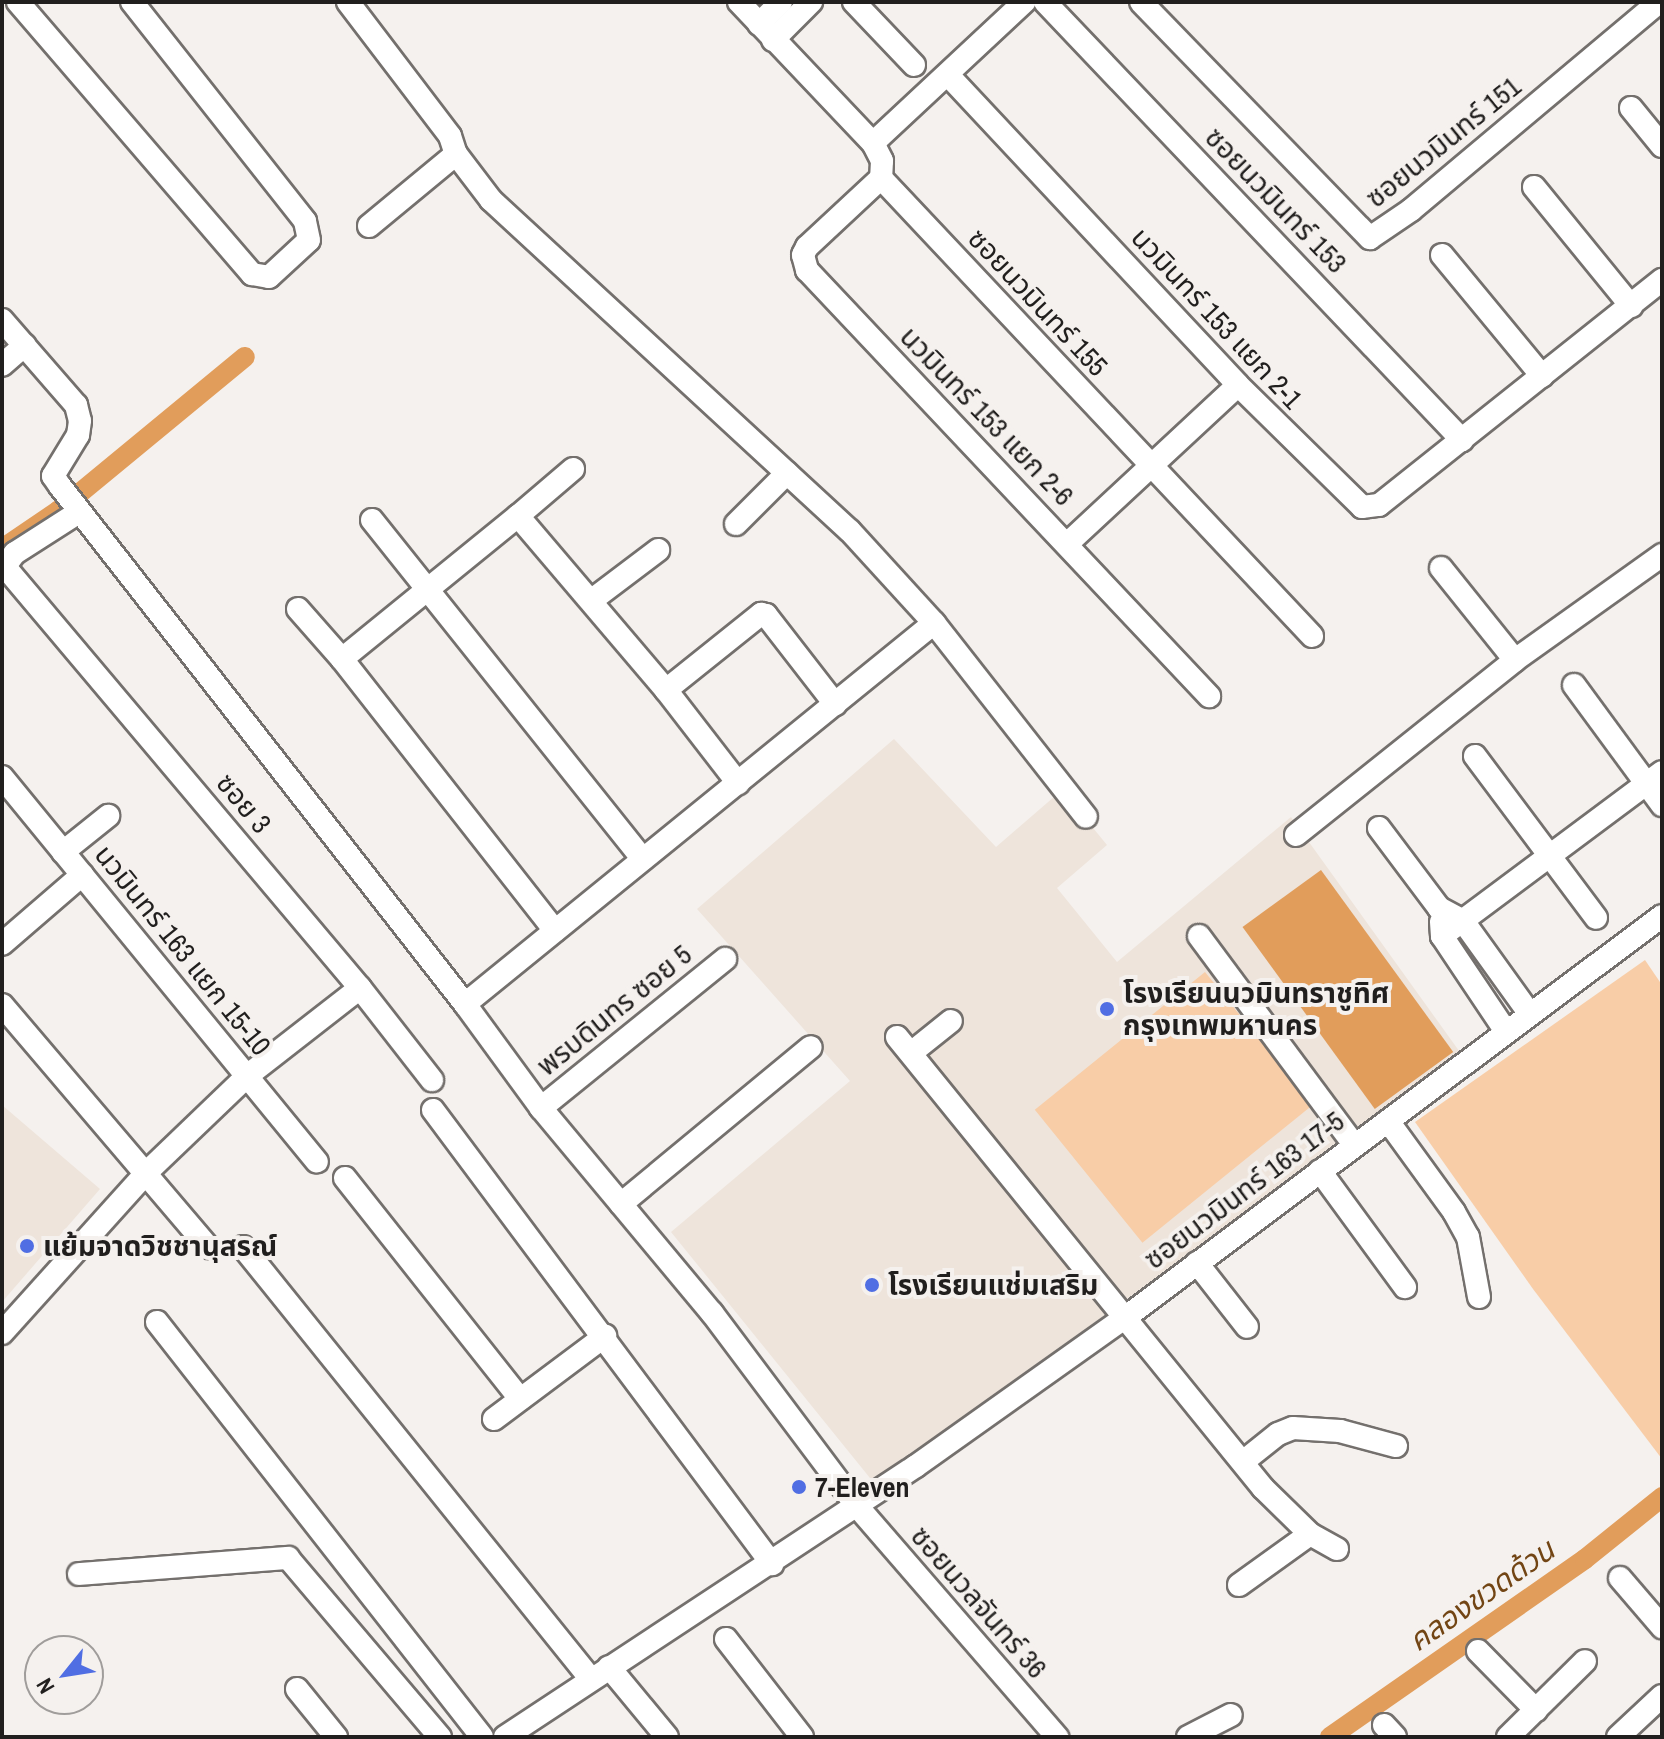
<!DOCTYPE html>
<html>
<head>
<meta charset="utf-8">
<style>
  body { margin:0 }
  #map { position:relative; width:1664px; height:1739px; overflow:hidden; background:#f5f1ee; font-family:"Archivo Narrow","Noto Sans Thai",sans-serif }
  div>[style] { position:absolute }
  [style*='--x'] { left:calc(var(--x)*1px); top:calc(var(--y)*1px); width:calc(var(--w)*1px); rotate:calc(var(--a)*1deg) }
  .built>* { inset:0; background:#eee4db }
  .green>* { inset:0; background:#f8cda7; transform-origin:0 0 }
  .water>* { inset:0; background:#e19d5b; transform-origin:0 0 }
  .canal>* { height:20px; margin:-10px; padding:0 10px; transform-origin:10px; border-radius:10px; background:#e19d5b }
  .roads { filter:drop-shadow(2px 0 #74706d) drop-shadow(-2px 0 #74706d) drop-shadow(0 2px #74706d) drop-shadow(0 -2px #74706d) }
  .minor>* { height:22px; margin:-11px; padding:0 11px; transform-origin:11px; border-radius:11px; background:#fff }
  .dots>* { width:22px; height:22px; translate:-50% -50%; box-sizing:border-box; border:4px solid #f5f1ee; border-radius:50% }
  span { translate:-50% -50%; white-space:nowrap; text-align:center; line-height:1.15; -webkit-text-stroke:8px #f5f1ee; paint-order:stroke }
  .street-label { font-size:28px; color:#211f1e }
  .poi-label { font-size:28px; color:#211f1e; font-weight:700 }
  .left { translate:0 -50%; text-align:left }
  .water-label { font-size:30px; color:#724514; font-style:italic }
  .frame { position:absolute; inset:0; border:4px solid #211f1e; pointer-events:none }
  .north { position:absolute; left:24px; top:1635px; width:80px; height:80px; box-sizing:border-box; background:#f5f1ee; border:2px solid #a09d9b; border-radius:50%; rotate:240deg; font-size:22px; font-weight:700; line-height:32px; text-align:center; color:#211f1e }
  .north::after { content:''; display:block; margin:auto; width:28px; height:36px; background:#506ee3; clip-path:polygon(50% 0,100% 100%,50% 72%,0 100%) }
</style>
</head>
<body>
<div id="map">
  <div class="built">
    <div style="clip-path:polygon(894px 739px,996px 847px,1062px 790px,1107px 845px,1057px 888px,1117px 962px,1291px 817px,1462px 1055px,874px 1483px,671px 1232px,850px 1081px,697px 909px)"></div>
    <div style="clip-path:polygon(2px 1105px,100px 1189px,2px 1302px)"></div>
  </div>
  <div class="green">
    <div style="clip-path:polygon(1645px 960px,1662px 985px,1662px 1459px,1533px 1289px,1415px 1122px)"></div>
    <div style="left:1205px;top:972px;width:171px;height:219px;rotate:51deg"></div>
  </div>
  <div class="water">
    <div style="left:1321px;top:870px;width:225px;height:97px;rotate:54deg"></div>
  </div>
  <div class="canal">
    <div style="--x:2;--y:549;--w:68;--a:-34.2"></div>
    <div style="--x:58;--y:511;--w:242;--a:-39.5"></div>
    <div style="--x:1330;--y:1737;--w:311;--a:-34.9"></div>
    <div style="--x:1585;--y:1559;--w:99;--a:-38.8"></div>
  </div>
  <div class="roads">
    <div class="minor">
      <div style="--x:18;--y:2;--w:359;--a:49.3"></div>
      <div style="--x:252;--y:274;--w:17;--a:10"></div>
      <div style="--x:269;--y:277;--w:54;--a:-42.8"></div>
      <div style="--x:309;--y:240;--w:19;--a:-102"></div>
      <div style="--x:305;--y:221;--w:279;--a:-128.3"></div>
      <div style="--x:348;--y:2;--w:168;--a:52.7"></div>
      <div style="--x:450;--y:136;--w:19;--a:72"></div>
      <div style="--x:456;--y:154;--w:58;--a:52.7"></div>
      <div style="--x:491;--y:200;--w:488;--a:42.7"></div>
      <div style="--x:850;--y:531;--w:125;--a:47.6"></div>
      <div style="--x:934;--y:623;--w:246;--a:51.9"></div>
      <div style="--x:739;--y:2;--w:195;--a:46.5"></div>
      <div style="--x:873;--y:143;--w:20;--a:63"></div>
      <div style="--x:882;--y:161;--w:17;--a:93"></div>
      <div style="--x:881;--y:178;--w:629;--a:46.74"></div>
      <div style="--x:854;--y:2;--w:87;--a:46.4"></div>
      <div style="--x:1045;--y:2;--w:605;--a:46.41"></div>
      <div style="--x:1141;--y:2;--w:329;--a:45.9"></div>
      <div style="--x:1370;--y:238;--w:50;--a:-34.3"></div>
      <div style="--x:1411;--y:210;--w:324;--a:-40"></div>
      <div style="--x:759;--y:24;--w:31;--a:-45"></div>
      <div style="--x:773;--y:40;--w:54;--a:-45"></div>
      <div style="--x:948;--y:75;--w:424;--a:46.9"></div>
      <div style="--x:1238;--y:385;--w:174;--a:44.5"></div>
      <div style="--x:1362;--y:507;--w:17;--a:-7"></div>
      <div style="--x:1379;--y:505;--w:362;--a:-38.5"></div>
      <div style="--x:1631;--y:108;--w:49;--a:50.8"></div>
      <div style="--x:873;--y:143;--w:207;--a:-43"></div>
      <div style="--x:881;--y:178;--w:101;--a:137"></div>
      <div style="--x:807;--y:247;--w:9;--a:117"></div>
      <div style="--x:803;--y:255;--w:16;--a:75"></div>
      <div style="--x:807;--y:270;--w:586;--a:46.66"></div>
      <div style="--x:1534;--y:187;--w:154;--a:50.8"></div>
      <div style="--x:369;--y:226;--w:113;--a:-39.6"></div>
      <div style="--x:1442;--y:255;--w:157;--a:50.4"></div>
      <div style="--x:2;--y:320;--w:113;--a:49"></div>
      <div style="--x:76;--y:405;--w:16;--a:76"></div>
      <div style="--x:80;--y:421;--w:14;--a:98"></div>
      <div style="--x:78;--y:435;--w:48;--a:121.4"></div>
      <div style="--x:53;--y:476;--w:12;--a:55"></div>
      <div style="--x:60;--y:486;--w:658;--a:51.98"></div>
      <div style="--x:465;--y:1004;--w:129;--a:53.8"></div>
      <div style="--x:541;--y:1108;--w:267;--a:50.2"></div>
      <div style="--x:712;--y:1313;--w:241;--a:53.1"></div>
      <div style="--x:857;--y:1506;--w:306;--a:49.1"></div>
      <div style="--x:2;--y:365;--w:30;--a:-41"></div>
      <div style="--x:573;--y:469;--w:72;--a:139.5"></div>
      <div style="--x:518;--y:516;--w:228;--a:49.6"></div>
      <div style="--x:666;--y:690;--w:118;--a:52.3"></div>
      <div style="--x:372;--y:520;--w:434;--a:51.4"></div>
      <div style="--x:736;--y:524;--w:72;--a:-45"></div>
      <div style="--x:1067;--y:544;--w:233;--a:-42.9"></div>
      <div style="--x:6;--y:568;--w:549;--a:49.87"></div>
      <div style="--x:360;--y:988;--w:117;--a:52"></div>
      <div style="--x:1441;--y:568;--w:118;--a:51.2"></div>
      <div style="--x:2;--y:570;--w:21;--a:-53"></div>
      <div style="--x:15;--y:553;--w:76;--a:-32.6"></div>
      <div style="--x:592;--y:600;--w:83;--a:-37.1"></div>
      <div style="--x:298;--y:609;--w:67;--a:48.7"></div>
      <div style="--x:342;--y:659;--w:345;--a:51.9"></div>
      <div style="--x:342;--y:659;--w:227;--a:-39.1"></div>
      <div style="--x:1574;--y:685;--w:149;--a:53.7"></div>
      <div style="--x:666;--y:690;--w:122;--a:-38.7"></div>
      <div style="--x:761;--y:614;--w:5;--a:11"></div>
      <div style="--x:766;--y:615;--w:113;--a:52.2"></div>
      <div style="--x:1475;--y:756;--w:202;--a:53.2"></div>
      <div style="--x:2;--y:777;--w:497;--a:50.7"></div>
      <div style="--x:1379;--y:828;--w:100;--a:53.1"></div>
      <div style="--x:1439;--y:908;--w:27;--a:28"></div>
      <div style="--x:1463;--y:921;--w:113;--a:54.3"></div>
      <div style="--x:1296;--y:835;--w:280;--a:-38.6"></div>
      <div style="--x:1515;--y:660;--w:181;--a:-35.5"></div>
      <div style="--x:63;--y:852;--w:58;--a:-38.7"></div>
      <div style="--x:1441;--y:922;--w:14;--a:86"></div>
      <div style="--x:1442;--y:936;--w:113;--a:56.2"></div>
      <div style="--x:1199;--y:936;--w:260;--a:53.4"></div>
      <div style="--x:1442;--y:936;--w:274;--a:-36.7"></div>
      <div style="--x:2;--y:944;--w:106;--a:-40.8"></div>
      <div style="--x:465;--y:1004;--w:604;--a:-39.09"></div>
      <div style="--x:2;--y:1005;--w:318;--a:49.6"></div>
      <div style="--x:897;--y:1037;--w:581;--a:50.94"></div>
      <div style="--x:1263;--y:1488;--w:66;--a:44.4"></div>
      <div style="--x:1310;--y:1534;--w:31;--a:29"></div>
      <div style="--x:911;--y:1053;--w:51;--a:-38.7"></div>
      <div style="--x:541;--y:1108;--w:237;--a:-39"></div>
      <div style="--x:433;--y:1110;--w:567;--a:53.25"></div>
      <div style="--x:1388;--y:1121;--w:112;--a:54"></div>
      <div style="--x:1454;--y:1212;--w:29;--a:61"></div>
      <div style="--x:1468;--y:1237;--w:61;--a:79.6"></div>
      <div style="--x:1320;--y:1171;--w:144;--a:53.8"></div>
      <div style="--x:345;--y:1178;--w:282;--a:51.6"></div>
      <div style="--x:621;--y:1204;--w:246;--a:-39.6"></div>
      <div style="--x:243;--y:1247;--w:553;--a:51.16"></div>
      <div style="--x:1197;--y:1263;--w:81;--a:52"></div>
      <div style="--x:157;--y:1322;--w:527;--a:51.93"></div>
      <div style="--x:2;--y:1333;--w:215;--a:-48"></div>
      <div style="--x:146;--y:1173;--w:140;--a:-43.8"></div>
      <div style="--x:247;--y:1076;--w:143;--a:-37.9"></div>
      <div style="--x:494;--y:1419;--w:139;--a:-36.8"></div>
      <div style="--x:1244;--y:1461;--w:43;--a:-38.5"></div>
      <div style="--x:1278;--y:1434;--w:16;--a:-22"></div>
      <div style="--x:1293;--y:1428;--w:47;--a:3.7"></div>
      <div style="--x:1340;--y:1431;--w:58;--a:15"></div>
      <div style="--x:79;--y:1574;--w:210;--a:-4.4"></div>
      <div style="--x:288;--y:1558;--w:235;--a:49.7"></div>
      <div style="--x:1620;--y:1578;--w:65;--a:49.4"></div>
      <div style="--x:1239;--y:1585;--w:87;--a:-35.7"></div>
      <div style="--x:726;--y:1639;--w:124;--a:52.2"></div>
      <div style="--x:1478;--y:1651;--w:83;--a:45.5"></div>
      <div style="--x:609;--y:1667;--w:91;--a:50.4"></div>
      <div style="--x:297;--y:1689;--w:62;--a:50.9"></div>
      <div style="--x:1384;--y:1725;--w:16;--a:47"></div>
      <div style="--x:505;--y:1737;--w:492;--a:-33.4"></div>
      <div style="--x:916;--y:1466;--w:257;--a:-35.4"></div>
      <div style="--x:1126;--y:1317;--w:669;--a:-36.8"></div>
      <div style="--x:1188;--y:1737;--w:48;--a:-27.1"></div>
      <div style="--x:1508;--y:1737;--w:108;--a:-44.6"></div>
      <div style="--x:1618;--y:1737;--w:60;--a:-43"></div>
    </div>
  </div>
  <div class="dots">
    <div style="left:1107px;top:1009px;background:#506ee3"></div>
    <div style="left:27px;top:1246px;background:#506ee3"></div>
    <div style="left:872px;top:1285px;background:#506ee3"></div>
    <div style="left:799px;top:1487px;background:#506ee3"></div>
  </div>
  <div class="street-label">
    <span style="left:1443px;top:142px;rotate:-39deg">ซอยนวมินทร์ 151</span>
    <span style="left:1276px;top:200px;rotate:46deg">ซอยนวมินทร์ 153</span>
    <span style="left:1038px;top:302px;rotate:47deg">ซอยนวมินทร์ 155</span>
    <span style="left:1217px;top:318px;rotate:47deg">นวมินทร์ 153 แยก 2-1</span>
    <span style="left:987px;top:416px;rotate:46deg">นวมินทร์ 153 แยก 2-6</span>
    <span style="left:244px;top:803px;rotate:50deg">ซอย 3</span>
    <span style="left:183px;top:950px;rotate:51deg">นวมินทร์ 163 แยก 15-10</span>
    <span style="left:614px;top:1010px;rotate:-39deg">พรบดินทร ซอย 5</span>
    <span style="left:1244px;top:1190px;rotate:-37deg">ซอยนวมินทร์ 163 17-5</span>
    <span style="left:979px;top:1602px;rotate:49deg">ซอยนวลจันทร์ 36</span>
  </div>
  <div class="poi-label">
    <span class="left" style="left:1123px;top:1009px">โรงเรียนนวมินทราชูทิศ<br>กรุงเทพมหานคร</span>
    <span class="left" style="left:43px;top:1246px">แย้มจาดวิชชานุสรณ์</span>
    <span class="left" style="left:888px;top:1285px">โรงเรียนแช่มเสริม</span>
    <span class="left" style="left:815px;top:1487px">7-Eleven</span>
  </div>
  <div class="water-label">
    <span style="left:1481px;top:1595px;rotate:-35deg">คลองขวดด้วน</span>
  </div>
  <div class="frame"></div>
  <div class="north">N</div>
</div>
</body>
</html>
